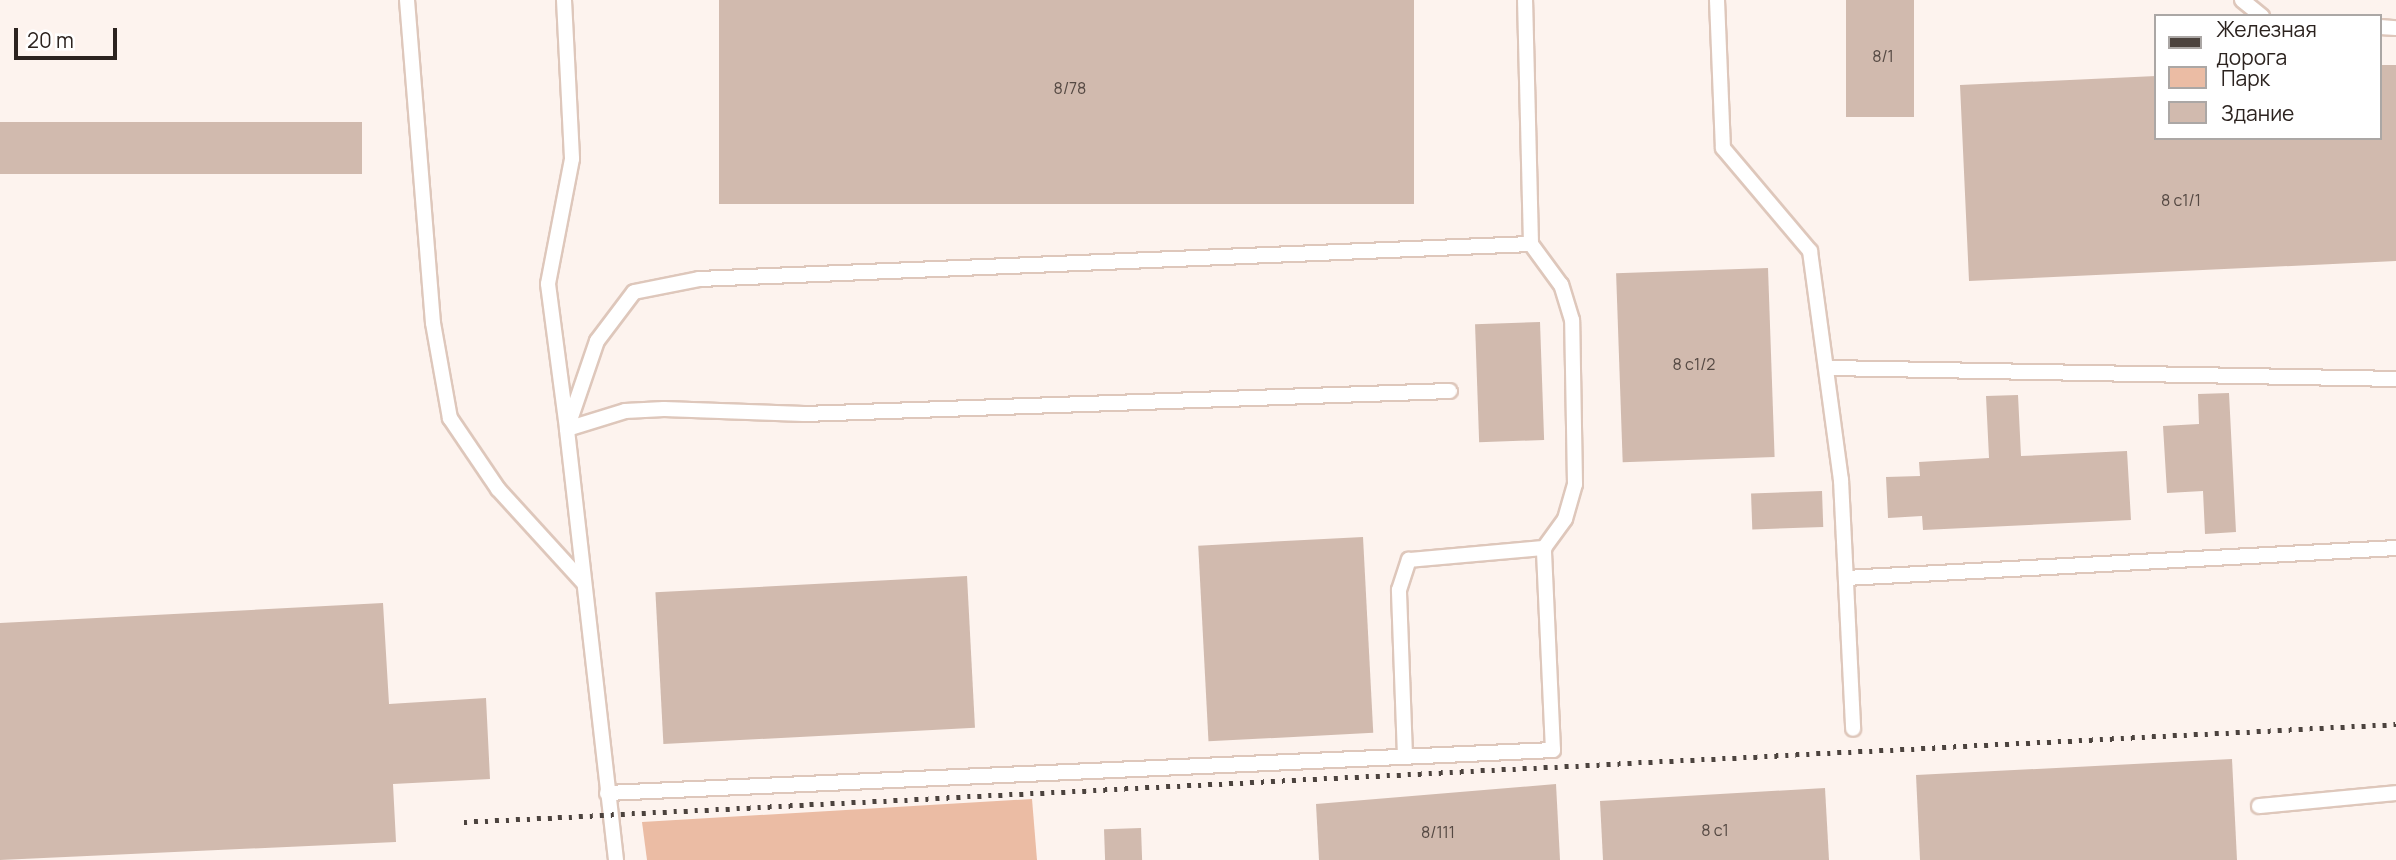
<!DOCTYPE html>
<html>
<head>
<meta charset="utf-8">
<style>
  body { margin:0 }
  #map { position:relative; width:2396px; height:860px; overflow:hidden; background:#fdf3ee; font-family:Manrope,sans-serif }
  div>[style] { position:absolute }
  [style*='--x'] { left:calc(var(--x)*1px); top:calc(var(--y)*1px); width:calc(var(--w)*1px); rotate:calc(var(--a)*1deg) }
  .green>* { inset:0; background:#ebbca4 }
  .building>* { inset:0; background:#d1baae; transform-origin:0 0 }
  .roads { filter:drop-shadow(2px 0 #dec7bb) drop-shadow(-2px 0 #dec7bb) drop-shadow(0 2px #dec7bb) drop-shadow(0 -2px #dec7bb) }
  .service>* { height:14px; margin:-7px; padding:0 7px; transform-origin:7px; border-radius:7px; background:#fff }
  .rail>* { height:5px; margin-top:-2.5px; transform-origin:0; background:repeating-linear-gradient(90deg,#4c433e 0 3.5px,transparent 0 10.5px) }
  span { translate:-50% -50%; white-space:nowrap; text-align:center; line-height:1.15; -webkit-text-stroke:5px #fff; paint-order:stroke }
  .number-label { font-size:16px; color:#554943 }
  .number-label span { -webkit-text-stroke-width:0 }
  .legend { position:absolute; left:2154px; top:14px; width:228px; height:126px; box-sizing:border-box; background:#fff; border:2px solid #aba7a5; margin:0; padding:9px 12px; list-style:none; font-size:21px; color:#2c231f }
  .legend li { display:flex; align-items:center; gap:14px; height:35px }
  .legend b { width:35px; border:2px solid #aba7a5 }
  .scale { position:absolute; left:14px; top:28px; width:103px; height:32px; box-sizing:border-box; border:4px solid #2c231f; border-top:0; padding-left:9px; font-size:21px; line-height:24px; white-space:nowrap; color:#2c231f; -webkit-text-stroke:5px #fff; paint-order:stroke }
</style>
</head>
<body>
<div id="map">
  <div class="green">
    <div style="clip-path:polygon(1032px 799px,1037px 860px,647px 860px,642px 822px)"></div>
  </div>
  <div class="building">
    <div style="left:719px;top:0;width:695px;height:204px"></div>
    <div style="left:1846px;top:0;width:68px;height:117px"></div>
    <div style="clip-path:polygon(2380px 65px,2396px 65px,2396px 261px,1969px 281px,1960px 85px,2156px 76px,2156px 138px,2380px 138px)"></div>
    <div style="left:0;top:122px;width:362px;height:52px"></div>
    <div style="left:1768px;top:268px;width:189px;height:152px;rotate:88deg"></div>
    <div style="left:1540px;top:322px;width:118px;height:65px;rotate:88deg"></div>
    <div style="clip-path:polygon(2229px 393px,2236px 532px,2205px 534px,2203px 491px,2167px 493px,2163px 426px,2199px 424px,2198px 394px)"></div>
    <div style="clip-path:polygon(2018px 395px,2021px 456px,2127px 451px,2131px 520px,1923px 530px,1922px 516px,1888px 518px,1886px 477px,1920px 476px,1919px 462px,1989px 458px,1986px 396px)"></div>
    <div style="left:1822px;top:491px;width:36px;height:71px;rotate:88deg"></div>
    <div style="left:1363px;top:537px;width:196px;height:165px;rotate:87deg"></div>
    <div style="left:967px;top:576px;width:152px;height:312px;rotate:87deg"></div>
    <div style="clip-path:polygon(383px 603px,389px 704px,486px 698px,490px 779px,393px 784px,396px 842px,0 860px,0 623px)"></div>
    <div style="clip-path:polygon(2232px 759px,2237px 860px,1920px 860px,1916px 775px)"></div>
    <div style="clip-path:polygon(1556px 784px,1560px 860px,1319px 860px,1316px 804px)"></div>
    <div style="clip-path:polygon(1825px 788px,1829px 860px,1603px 860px,1600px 801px)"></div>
    <div style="left:1141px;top:828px;width:32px;height:37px;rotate:88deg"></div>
  </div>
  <div class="roads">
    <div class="service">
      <div style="--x:407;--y:0;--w:324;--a:85.4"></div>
      <div style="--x:433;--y:323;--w:97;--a:79.9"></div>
      <div style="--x:450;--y:418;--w:86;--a:55.9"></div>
      <div style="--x:498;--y:489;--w:126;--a:47.6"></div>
      <div style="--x:564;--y:0;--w:159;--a:87.1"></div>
      <div style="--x:572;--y:159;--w:127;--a:100.9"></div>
      <div style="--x:548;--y:284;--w:146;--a:82.5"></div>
      <div style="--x:567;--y:429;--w:61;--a:-17.2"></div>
      <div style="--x:625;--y:411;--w:39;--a:-3"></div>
      <div style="--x:664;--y:409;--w:140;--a:2"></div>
      <div style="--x:804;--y:414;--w:646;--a:-2.04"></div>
      <div style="--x:1717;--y:0;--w:148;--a:87.7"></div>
      <div style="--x:1723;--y:148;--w:135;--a:49.8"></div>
      <div style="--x:1810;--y:251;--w:231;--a:82.3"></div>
      <div style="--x:1841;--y:480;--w:249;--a:87.2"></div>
      <div style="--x:2242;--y:0;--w:26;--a:39"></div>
      <div style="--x:2380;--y:27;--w:16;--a:4"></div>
      <div style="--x:1830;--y:368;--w:566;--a:1.11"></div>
      <div style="--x:1846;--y:578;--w:551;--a:-3.12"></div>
      <div style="--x:1405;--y:756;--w:166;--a:-92.1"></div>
      <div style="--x:1399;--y:590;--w:32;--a:-72"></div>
      <div style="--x:1409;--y:560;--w:136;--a:-5.1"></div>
      <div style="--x:607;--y:793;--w:947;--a:-2.6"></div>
      <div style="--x:1553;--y:750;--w:202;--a:-92.6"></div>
      <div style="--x:1544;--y:548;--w:36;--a:-54"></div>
      <div style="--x:1565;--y:519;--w:36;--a:-74"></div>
      <div style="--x:1575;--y:484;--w:164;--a:-91"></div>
      <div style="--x:1572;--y:320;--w:37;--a:-107"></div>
      <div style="--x:1561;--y:285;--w:51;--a:-126.2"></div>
      <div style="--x:2259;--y:806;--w:138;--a:-5.4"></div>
      <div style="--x:616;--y:860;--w:434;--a:-96.5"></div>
      <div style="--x:567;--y:429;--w:93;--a:-71.2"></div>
      <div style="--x:597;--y:341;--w:61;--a:-52.9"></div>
      <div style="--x:634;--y:292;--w:66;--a:-11.3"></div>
      <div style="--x:699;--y:279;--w:833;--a:-2.41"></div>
      <div style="--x:1531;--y:244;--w:244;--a:-91.4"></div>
    </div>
  </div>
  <div class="rail">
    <div style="--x:464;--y:822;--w:1934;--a:-2.9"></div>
  </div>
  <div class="number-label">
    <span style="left:1883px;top:56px">8/1</span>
    <span style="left:1070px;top:88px">8/78</span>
    <span style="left:2181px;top:200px">8 с1/1</span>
    <span style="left:1694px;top:364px">8 с1/2</span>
    <span style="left:1715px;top:830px">8 с1</span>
    <span style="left:1438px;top:832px">8/111</span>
  </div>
  <ul class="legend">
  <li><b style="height:9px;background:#4c433e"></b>Железная дорога</li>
  <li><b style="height:19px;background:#ebbca4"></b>Парк</li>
  <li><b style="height:19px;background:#d1baae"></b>Здание</li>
  </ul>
  <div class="scale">20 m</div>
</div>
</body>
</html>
